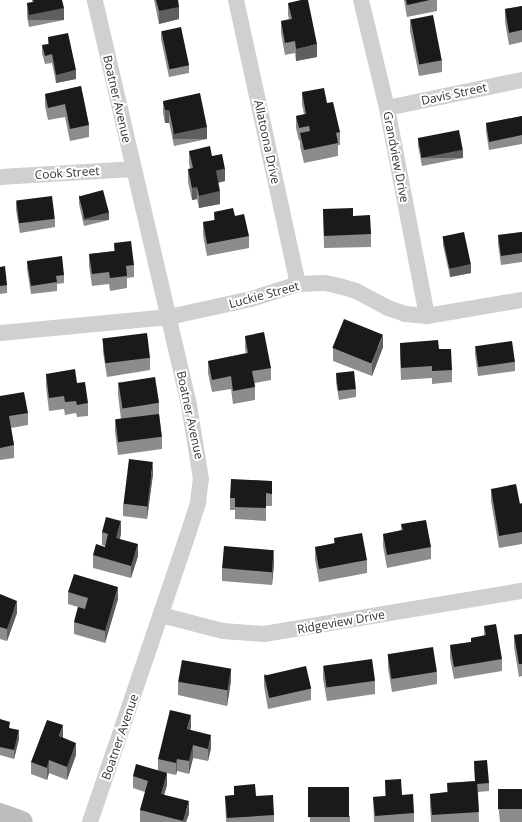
<!DOCTYPE html>
<html>
<head>
<meta charset="utf-8">
<style>
  body { margin:0 }
  #map { position:relative; width:522px; height:822px; overflow:hidden; background:#fff; font-family:"Open Sans",sans-serif }
  div>[style] { position:absolute }
  [style*='--x'] { left:calc(var(--x)*1px); top:calc(var(--y)*1px); width:calc(var(--w)*1px); rotate:calc(var(--a)*1deg) }
  .street>* { height:16px; margin:-8px; padding:0 8px; transform-origin:8px; border-radius:8px; background:#d0d0d0 }
  .secondary>* { height:22px; margin:-11px; padding:0 11px; transform-origin:11px; border-radius:11px; background:#bdbdbd }
  .wall>* { inset:0; background:#8c8c8c }
  .shaded-wall>* { inset:0; background:#5f5f5f; transform-origin:0 0 }
  .building>* { inset:0; background:#1a1a1a; transform-origin:0 0 }
  span { translate:-50% -50%; white-space:nowrap; text-align:center; line-height:1.15; -webkit-text-stroke:4px #fff; paint-order:stroke }
  .street-label { font-size:12px; color:#333 }
</style>
</head>
<body>
<div id="map">
  <div class="street">
    <div style="--x:236;--y:0;--w:291;--a:77.7"></div>
    <div style="--x:361;--y:0;--w:111;--a:76.5"></div>
    <div style="--x:387;--y:108;--w:212;--a:79.1"></div>
    <div style="--x:387;--y:108;--w:138;--a:-11.7"></div>
    <div style="--x:0;--y:177;--w:133;--a:-3.4"></div>
    <div style="--x:0;--y:333;--w:170;--a:-5.4"></div>
    <div style="--x:169;--y:317;--w:84;--a:-12.4"></div>
    <div style="--x:251;--y:299;--w:49;--a:-17.7"></div>
    <div style="--x:298;--y:284;--w:27;--a:-2"></div>
    <div style="--x:325;--y:283;--w:14;--a:12"></div>
    <div style="--x:339;--y:286;--w:18;--a:16"></div>
    <div style="--x:356;--y:291;--w:36;--a:28"></div>
    <div style="--x:388;--y:308;--w:18;--a:19"></div>
    <div style="--x:405;--y:314;--w:22;--a:5"></div>
    <div style="--x:427;--y:316;--w:96;--a:-9.6"></div>
    <div style="--x:161;--y:615;--w:64;--a:14.5"></div>
    <div style="--x:223;--y:631;--w:41;--a:4.2"></div>
    <div style="--x:264;--y:634;--w:262;--a:-9.5"></div>
    <div style="--x:90;--y:822;--w:298;--a:-71.2"></div>
    <div style="--x:186;--y:540;--w:40;--a:-72"></div>
    <div style="--x:198;--y:502;--w:23;--a:-83"></div>
    <div style="--x:201;--y:479;--w:75;--a:-99.2"></div>
    <div style="--x:189;--y:405;--w:416;--a:-103.1"></div>
  </div>
  <div class="secondary">
    <div style="--x:0;--y:814;--w:23;--a:20"></div>
  </div>
  <div class="wall">
    <div style="clip-path:polygon(32px 0,62px 0,64px 20px,29px 27px,27px 16px,27px 3px,32px 2px)"></div>
    <div style="clip-path:polygon(154px 0,178px 0,179px 19px,159px 24px)"></div>
    <div style="clip-path:polygon(404px 0,437px 0,437px 11px,407px 17px)"></div>
    <div style="clip-path:polygon(288px 3px,317px 57px,296px 61px,295px 53px,285px 55px,281px 33px,281px 21px,289px 19px,288px 15px)"></div>
    <div style="clip-path:polygon(522px 6px,522px 42px,509px 45px,505px 22px,505px 9px)"></div>
    <div style="clip-path:polygon(410px 19px,442px 60px,442px 72px,419px 76px,410px 31px)"></div>
    <div style="clip-path:polygon(161px 31px,189px 65px,189px 73px,169px 77px,161px 39px)"></div>
    <div style="clip-path:polygon(48px 37px,76px 79px,56px 83px,52px 63px,45px 64px,42px 53px,42px 45px,48px 44px)"></div>
    <div style="clip-path:polygon(81px 86px,89px 125px,89px 137px,70px 141px,65px 117px,48px 120px,45px 106px,45px 94px)"></div>
    <div style="clip-path:polygon(302px 92px,327px 103px,340px 132px,340px 145px,338px 145px,338px 156px,304px 163px,300px 146px,300px 140px,299px 141px,296px 128px,296px 116px,304px 114px,302px 104px)"></div>
    <div style="clip-path:polygon(163px 101px,207px 139px,174px 146px,169px 122px,165px 123px,163px 113px)"></div>
    <div style="clip-path:polygon(522px 116px,522px 144px,489px 150px,486px 131px,486px 123px)"></div>
    <div style="clip-path:polygon(418px 138px,463px 158px,422px 166px,418px 146px)"></div>
    <div style="clip-path:polygon(189px 151px,225px 181px,218px 183px,220px 204px,199px 208px,197px 199px,192px 200px,188px 182px,188px 169px,190px 169px,189px 163px)"></div>
    <div style="clip-path:polygon(79px 195px,109px 220px,84px 226px,79px 204px)"></div>
    <div style="clip-path:polygon(16px 202px,55px 219px,55px 227px,20px 233px,16px 210px)"></div>
    <div style="clip-path:polygon(323px 209px,353px 216px,371px 234px,371px 247px,324px 248px)"></div>
    <div style="clip-path:polygon(214px 212px,235px 216px,249px 236px,249px 248px,207px 256px,203px 235px,203px 222px,214px 220px)"></div>
    <div style="clip-path:polygon(522px 232px,522px 262px,501px 265px,498px 244px,498px 235px)"></div>
    <div style="clip-path:polygon(443px 237px,471px 273px,450px 277px,443px 245px)"></div>
    <div style="clip-path:polygon(114px 243px,134px 265px,134px 277px,127px 278px,127px 288px,110px 291px,109px 284px,92px 286px,89px 266px,89px 254px,114px 251px)"></div>
    <div style="clip-path:polygon(27px 261px,64px 275px,64px 283px,57px 284px,57px 291px,31px 294px,27px 269px)"></div>
    <div style="clip-path:polygon(0 267px,7px 285px,7px 293px,0 294px)"></div>
    <div style="clip-path:polygon(245px 336px,271px 368px,271px 380px,255px 383px,255px 400px,233px 404px,231px 389px,212px 392px,208px 373px,208px 361px,246px 353px,245px 348px)"></div>
    <div style="clip-path:polygon(103px 340px,150px 358px,150px 370px,107px 377px,103px 352px)"></div>
    <div style="clip-path:polygon(400px 343px,439px 349px,452px 370px,452px 382px,432px 384px,432px 378px,401px 380px,400px 355px)"></div>
    <div style="clip-path:polygon(475px 346px,515px 362px,515px 371px,478px 376px,475px 354px)"></div>
    <div style="clip-path:polygon(383px 347px,372px 376px,333px 361px,333px 348px)"></div>
    <div style="clip-path:polygon(336px 373px,356px 389px,356px 397px,339px 400px,336px 382px)"></div>
    <div style="clip-path:polygon(46px 374px,77px 383px,88px 403px,88px 416px,77px 417px,76px 413px,65px 415px,64px 409px,49px 411px,46px 386px)"></div>
    <div style="clip-path:polygon(118px 382px,159px 403px,159px 414px,162px 437px,162px 449px,118px 455px,115px 432px,115px 420px,121px 419px,118px 394px)"></div>
    <div style="clip-path:polygon(0 396px,28px 413px,28px 425px,11px 428px,14px 445px,14px 458px,0 460px)"></div>
    <div style="clip-path:polygon(153px 474px,147px 519px,123px 516px,123px 504px)"></div>
    <div style="clip-path:polygon(272px 481px,272px 506px,266px 506px,266px 521px,235px 519px,235px 510px,230px 510px,230px 498px)"></div>
    <div style="clip-path:polygon(491px 489px,520px 504px,522px 503px,522px 544px,499px 548px,491px 501px)"></div>
    <div style="clip-path:polygon(401px 524px,431px 547px,431px 559px,387px 568px,383px 546px,383px 534px,401px 530px)"></div>
    <div style="clip-path:polygon(102px 532px,121px 534px,120px 539px,138px 556px,131px 578px,93px 568px,93px 555px,105px 547px,105px 546px,102px 545px)"></div>
    <div style="clip-path:polygon(334px 538px,367px 560px,367px 573px,319px 582px,315px 559px,315px 547px,334px 544px)"></div>
    <div style="clip-path:polygon(274px 563px,272px 585px,222px 581px,222px 568px)"></div>
    <div style="clip-path:polygon(68px 592px,118px 599px,105px 643px,74px 634px,74px 622px,78px 607px,68px 604px)"></div>
    <div style="clip-path:polygon(0 594px,17px 613px,7px 641px,0 639px)"></div>
    <div style="clip-path:polygon(484px 626px,502px 659px,502px 671px,454px 679px,450px 658px,450px 645px,471px 642px,471px 638px,484px 636px)"></div>
    <div style="clip-path:polygon(522px 634px,522px 676px,519px 677px,514px 647px,514px 635px)"></div>
    <div style="clip-path:polygon(388px 655px,437px 672px,437px 684px,392px 692px,388px 668px)"></div>
    <div style="clip-path:polygon(323px 666px,375px 681px,375px 694px,327px 701px,323px 679px)"></div>
    <div style="clip-path:polygon(264px 674px,311px 688px,311px 700px,268px 709px,264px 686px)"></div>
    <div style="clip-path:polygon(231px 681px,227px 706px,178px 695px,178px 682px)"></div>
    <div style="clip-path:polygon(0 719px,10px 728px,19px 739px,14px 759px,0 755px)"></div>
    <div style="clip-path:polygon(191px 727px,190px 730px,211px 748px,208px 761px,193px 758px,189px 774px,177px 771px,176px 775px,167px 773px,167px 785px,164px 795px,189px 814px,186px 822px,140px 822px,140px 810px,145px 792px,133px 788px,133px 776px,158px 770px,158px 759px)"></div>
    <div style="clip-path:polygon(63px 738px,76px 755px,67px 780px,49px 773px,47px 780px,31px 774px,31px 762px)"></div>
    <div style="clip-path:polygon(474px 761px,489px 783px,489px 791px,478px 792px,479px 822px,431px 822px,430px 806px,430px 794px,447px 792px,447px 783px,475px 781px)"></div>
    <div style="clip-path:polygon(385px 780px,402px 795px,414px 813px,414px 822px,374px 822px,373px 797px,385px 796px)"></div>
    <div style="clip-path:polygon(522px 784px,522px 822px,500px 822px,498px 803px,498px 790px,522px 789px)"></div>
    <div style="clip-path:polygon(234px 786px,256px 796px,274px 815px,274px 822px,226px 822px,225px 796px,234px 795px)"></div>
    <div style="clip-path:polygon(308px 787px,350px 816px,350px 822px,310px 822px)"></div>
  </div>
  <div class="shaded-wall">
    <div style="clip-path:polygon(179px 7px,179px 19px,159px 24px,159px 11px)"></div>
    <div style="left:64px;top:8px;width:12px;height:36px;rotate:90deg"></div>
    <div style="clip-path:polygon(317px 44px,317px 57px,296px 61px,296px 49px)"></div>
    <div style="clip-path:polygon(76px 70px,76px 79px,56px 83px,56px 75px)"></div>
    <div style="left:165px;top:110px;width:4px;height:13px"></div>
    <div style="left:207px;top:127px;width:12px;height:34px;rotate:90deg"></div>
    <div style="left:463px;top:150px;width:8px;height:42px;rotate:90deg"></div>
    <div style="clip-path:polygon(225px 169px,225px 181px,216px 183px,216px 171px)"></div>
    <div style="clip-path:polygon(197px 187px,197px 199px,192px 200px,192px 188px)"></div>
    <div style="clip-path:polygon(220px 191px,220px 204px,199px 208px,199px 196px)"></div>
    <div style="left:109px;top:212px;width:8px;height:26px;rotate:90deg"></div>
    <div style="clip-path:polygon(471px 264px,471px 273px,450px 277px,450px 269px)"></div>
    <div style="clip-path:polygon(383px 335px,383px 347px,372px 376px,372px 364px)"></div>
    <div style="clip-path:polygon(153px 462px,153px 474px,147px 519px,147px 507px)"></div>
    <div style="clip-path:polygon(121px 521px,121px 534px,116px 550px,116px 538px)"></div>
    <div style="clip-path:polygon(138px 544px,138px 556px,131px 578px,131px 566px)"></div>
    <div style="clip-path:polygon(274px 550px,274px 563px,272px 585px,272px 572px)"></div>
    <div style="clip-path:polygon(118px 587px,118px 599px,105px 643px,105px 631px)"></div>
    <div style="clip-path:polygon(17px 601px,17px 613px,7px 641px,7px 629px)"></div>
    <div style="clip-path:polygon(231px 669px,231px 681px,227px 706px,227px 693px)"></div>
    <div style="clip-path:polygon(191px 715px,191px 727px,187px 742px,187px 729px)"></div>
    <div style="clip-path:polygon(63px 725px,63px 738px,59px 736px)"></div>
    <div style="clip-path:polygon(19px 730px,19px 739px,14px 759px,14px 750px)"></div>
    <div style="clip-path:polygon(211px 735px,211px 748px,208px 761px,208px 749px)"></div>
    <div style="clip-path:polygon(76px 743px,76px 755px,67px 780px,67px 767px)"></div>
    <div style="clip-path:polygon(193px 745px,193px 758px,189px 774px,189px 761px)"></div>
    <div style="clip-path:polygon(177px 759px,177px 771px,176px 775px,176px 763px)"></div>
    <div style="clip-path:polygon(49px 760px,49px 773px,47px 780px,47px 768px)"></div>
    <div style="clip-path:polygon(167px 773px,167px 785px,161px 806px,161px 794px)"></div>
    <div style="clip-path:polygon(189px 801px,189px 814px,186px 822px,183px 822px)"></div>
  </div>
  <div class="building">
    <div style="clip-path:polygon(33px 0,62px 0,64px 8px,29px 15px,27px 3px,34px 2px)"></div>
    <div style="clip-path:polygon(156px 0,178px 0,179px 7px,159px 11px)"></div>
    <div style="clip-path:polygon(301px 0,308px 0,317px 44px,296px 49px,295px 41px,285px 43px,281px 21px,292px 19px,288px 3px)"></div>
    <div style="clip-path:polygon(406px 0,430px 0,407px 5px)"></div>
    <div style="clip-path:polygon(522px 6px,522px 30px,509px 33px,505px 9px)"></div>
    <div style="left:433px;top:15px;width:46px;height:23px;rotate:79deg"></div>
    <div style="left:181px;top:27px;width:39px;height:20px;rotate:78deg"></div>
    <div style="clip-path:polygon(68px 33px,76px 70px,56px 75px,52px 54px,45px 56px,42px 45px,49px 44px,48px 37px)"></div>
    <div style="clip-path:polygon(81px 86px,89px 125px,70px 129px,65px 104px,48px 108px,45px 94px)"></div>
    <div style="clip-path:polygon(324px 88px,327px 103px,333px 102px,340px 132px,336px 133px,338px 143px,304px 150px,300px 133px,310px 131px,309px 126px,299px 128px,296px 116px,306px 114px,302px 92px)"></div>
    <div style="clip-path:polygon(200px 93px,207px 127px,174px 134px,169px 110px,165px 110px,163px 101px)"></div>
    <div style="clip-path:polygon(522px 116px,522px 135px,489px 142px,486px 123px)"></div>
    <div style="left:459px;top:130px;width:20px;height:42px;rotate:79deg"></div>
    <div style="clip-path:polygon(210px 146px,212px 156px,222px 154px,225px 169px,216px 171px,220px 191px,199px 196px,197px 187px,192px 188px,188px 169px,193px 168px,189px 151px)"></div>
    <div style="left:103px;top:190px;width:23px;height:25px;rotate:75deg"></div>
    <div style="left:52px;top:196px;width:23px;height:36px;rotate:83deg"></div>
    <div style="clip-path:polygon(233px 208px,235px 216px,244px 214px,249px 236px,207px 244px,203px 222px,215px 220px,214px 212px)"></div>
    <div style="clip-path:polygon(353px 208px,353px 216px,370px 215px,371px 234px,324px 236px,323px 209px)"></div>
    <div style="left:464px;top:232px;width:33px;height:22px;rotate:78deg"></div>
    <div style="clip-path:polygon(522px 232px,522px 253px,501px 256px,498px 235px)"></div>
    <div style="clip-path:polygon(131px 241px,134px 265px,126px 266px,127px 276px,110px 278px,109px 272px,92px 274px,89px 254px,115px 251px,114px 243px)"></div>
    <div style="clip-path:polygon(62px 256px,64px 275px,56px 276px,57px 282px,31px 286px,27px 261px)"></div>
    <div style="clip-path:polygon(5px 266px,7px 285px,0 286px,0 267px)"></div>
    <div style="left:344px;top:319px;width:42px;height:31px;rotate:22deg"></div>
    <div style="clip-path:polygon(264px 332px,271px 368px,252px 371px,255px 387px,233px 391px,231px 376px,212px 380px,208px 361px,248px 353px,245px 336px)"></div>
    <div style="left:147px;top:333px;width:25px;height:45px;rotate:83deg"></div>
    <div style="clip-path:polygon(438px 340px,439px 349px,451px 349px,452px 370px,432px 371px,432px 366px,401px 368px,400px 343px)"></div>
    <div style="left:512px;top:341px;width:21px;height:37px;rotate:82deg"></div>
    <div style="clip-path:polygon(75px 369px,77px 383px,85px 382px,88px 403px,77px 405px,76px 401px,65px 402px,64px 396px,49px 398px,46px 374px)"></div>
    <div style="left:354px;top:371px;width:18px;height:18px;rotate:84deg"></div>
    <div style="left:155px;top:377px;width:26px;height:37px;rotate:81deg"></div>
    <div style="clip-path:polygon(24px 392px,28px 413px,9px 416px,14px 445px,0 448px,0 396px)"></div>
    <div style="left:159px;top:414px;width:23px;height:44px;rotate:83deg"></div>
    <div style="left:129px;top:459px;width:24px;height:45px;rotate:7deg"></div>
    <div style="clip-path:polygon(231px 479px,272px 481px,272px 494px,266px 493px,266px 508px,235px 507px,235px 498px,230px 498px)"></div>
    <div style="clip-path:polygon(516px 484px,520px 504px,522px 503px,522px 532px,499px 536px,491px 489px)"></div>
    <div style="clip-path:polygon(106px 517px,121px 521px,116px 538px,138px 544px,131px 566px,93px 555px,96px 544px,105px 547px,108px 534px,102px 532px)"></div>
    <div style="clip-path:polygon(426px 520px,431px 547px,387px 555px,383px 534px,403px 530px,401px 524px)"></div>
    <div style="clip-path:polygon(362px 533px,367px 560px,319px 569px,315px 547px,335px 543px,334px 538px)"></div>
    <div style="left:224px;top:546px;width:50px;height:22px;rotate:5deg"></div>
    <div style="clip-path:polygon(74px 574px,118px 587px,105px 631px,74px 622px,78px 607px,85px 609px,88px 598px,68px 592px)"></div>
    <div style="clip-path:polygon(0 594px,17px 601px,7px 629px,0 627px)"></div>
    <div style="clip-path:polygon(496px 624px,502px 659px,454px 667px,450px 645px,471px 642px,471px 638px,486px 635px,484px 626px)"></div>
    <div style="clip-path:polygon(522px 634px,522px 664px,519px 664px,514px 635px)"></div>
    <div style="left:433px;top:647px;width:25px;height:46px;rotate:81deg"></div>
    <div style="left:372px;top:659px;width:22px;height:49px;rotate:82deg"></div>
    <div style="left:182px;top:660px;width:50px;height:22px;rotate:10deg"></div>
    <div style="left:306px;top:666px;width:23px;height:43px;rotate:77deg"></div>
    <div style="clip-path:polygon(170px 710px,191px 715px,187px 729px,211px 735px,208px 749px,193px 745px,189px 761px,177px 759px,176px 763px,158px 759px)"></div>
    <div style="clip-path:polygon(0 719px,10px 722px,9px 728px,19px 730px,14px 750px,0 747px)"></div>
    <div style="clip-path:polygon(47px 720px,63px 725px,59px 736px,76px 743px,67px 767px,49px 760px,47px 768px,31px 762px)"></div>
    <div style="clip-path:polygon(487px 760px,489px 783px,477px 784px,477px 781px,475px 781px,474px 761px)"></div>
    <div style="clip-path:polygon(136px 764px,167px 773px,161px 794px,189px 801px,183px 821px,140px 810px,148px 781px,133px 776px)"></div>
    <div style="clip-path:polygon(401px 779px,402px 795px,413px 794px,414px 813px,375px 816px,373px 797px,386px 796px,385px 780px)"></div>
    <div style="clip-path:polygon(477px 781px,479px 812px,432px 815px,430px 794px,448px 792px,447px 783px)"></div>
    <div style="clip-path:polygon(255px 784px,256px 796px,273px 795px,274px 815px,227px 818px,225px 796px,234px 795px,234px 786px)"></div>
    <div style="left:308px;top:787px;width:41px;height:30px"></div>
    <div style="left:522px;top:789px;width:20px;height:24px;rotate:90deg"></div>
  </div>
  <div class="street-label">
    <span style="left:454px;top:94px;rotate:-12deg">Davis Street</span>
    <span style="left:117px;top:99px;rotate:77deg">Boatner Avenue</span>
    <span style="left:267px;top:142px;rotate:78deg">Allatoona Drive</span>
    <span style="left:396px;top:157px;rotate:79deg">Grandview Drive</span>
    <span style="left:67px;top:173px;rotate:-4deg">Cook Street</span>
    <span style="left:264px;top:295px;rotate:-15deg">Luckie Street</span>
    <span style="left:190px;top:415px;rotate:78deg">Boatner Avenue</span>
    <span style="left:341px;top:622px;rotate:-10deg">Ridgeview Drive</span>
    <span style="left:120px;top:737px;rotate:-71deg">Boatner Avenue</span>
  </div>
</div>
</body>
</html>
